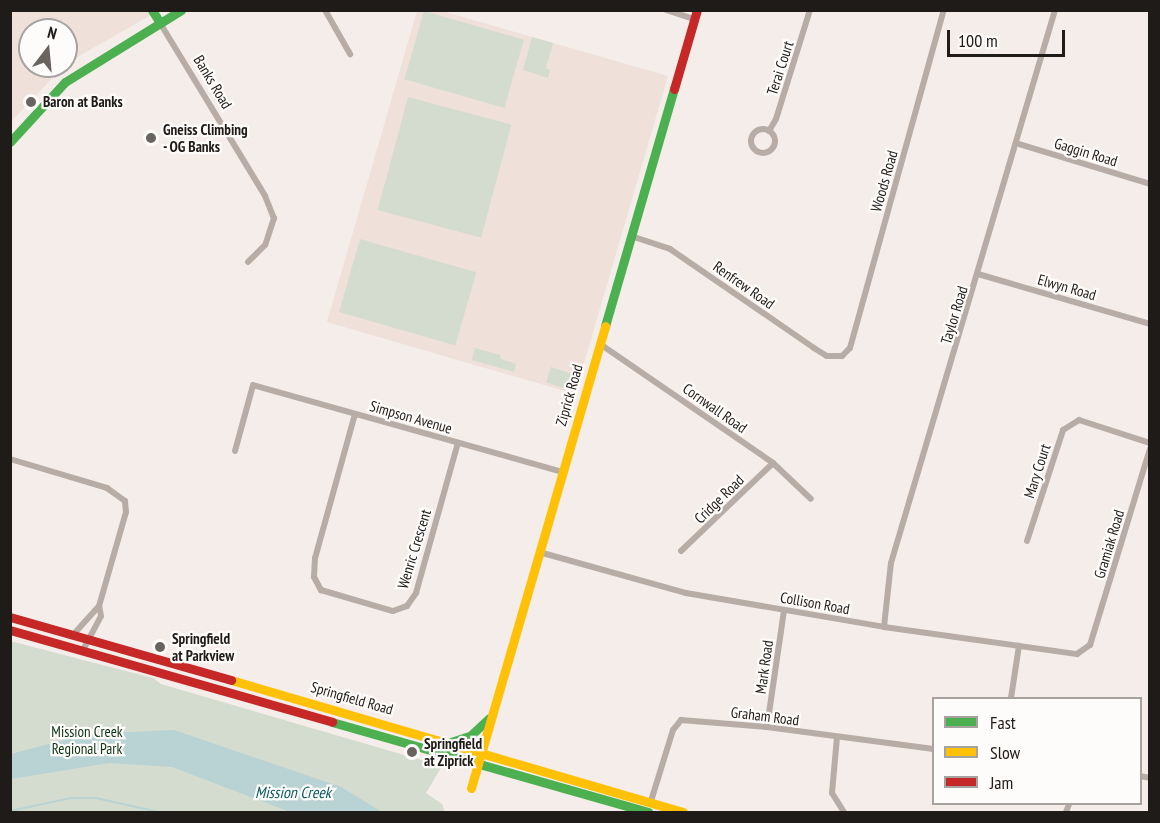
<!DOCTYPE html>
<html>
<head>
<meta charset="utf-8">
<style>
  body { margin:0 }
  #map { position:relative; width:1160px; height:823px; overflow:hidden; background:#f4ede9; font-family:"PT Sans Narrow",sans-serif }
  div>[style] { position:absolute }
  [style*='--x'] { left:calc(var(--x)*1px); top:calc(var(--y)*1px); width:calc(var(--w)*1px); rotate:calc(var(--a)*1deg) }
  .built>* { inset:0; background:#efe1d9 }
  .green>* { inset:0; background:#d3dcce; transform-origin:0 0 }
  .water>* { inset:0; background:#b9d2d3 }
  .stream>* { height:2px; margin:-1px; padding:0 1px; transform-origin:1px; border-radius:1px; background:#b9d2d3 }
  .street>* { height:6px; margin:-3px; padding:0 3px; transform-origin:3px; border-radius:3px; background:#b7ada6 }
  .street>.ring { margin:-3px; padding:0; box-sizing:content-box; background:none; border:6px solid #b7ada6; border-radius:50% }
  .fast>* { height:9px; margin:-4.5px; padding:0 4.5px; transform-origin:4.5px; border-radius:4.5px; background:#4caf50 }
  .slow>* { height:9px; margin:-4.5px; padding:0 4.5px; transform-origin:4.5px; border-radius:4.5px; background:#ffc107 }
  .jam>* { height:9px; margin:-4.5px; padding:0 4.5px; transform-origin:4.5px; border-radius:4.5px; background:#c62828 }
  .dots>* { width:16px; height:16px; translate:-50% -50%; box-sizing:border-box; border:3px solid #fefcfa; border-radius:50% }
  span { translate:-50% -50%; white-space:nowrap; text-align:center; line-height:1.15; -webkit-text-stroke:4.5px #fefcfa; paint-order:stroke }
  .street-label { font-size:15px; color:#1f1b18 }
  .poi-label { font-size:15px; color:#1f1b18; font-weight:700 }
  .left { translate:0 -50%; text-align:left }
  .park-label { font-size:15px; color:#0e3413 }
  .water-label { font-size:16px; color:#0a5e63; font-style:italic }
  .frame { position:absolute; inset:0; border:12px solid #1f1b18; pointer-events:none }
  .legend { position:absolute; left:932px; top:697px; width:210px; height:108px; box-sizing:border-box; background:#fefcfa; border:2px solid #a5a2a0; margin:0; padding:8px 10px; list-style:none; font-size:18px; color:#1f1b18 }
  .legend li { display:flex; align-items:center; gap:12px; height:30px }
  .legend b { width:30px; border:2px solid #a5a2a0 }
  .north { position:absolute; left:18px; top:18px; width:60px; height:60px; box-sizing:border-box; background:#fefcfa; border:2px solid #a5a2a0; border-radius:50%; rotate:16deg; font-size:16px; font-weight:700; line-height:24px; text-align:center; color:#1f1b18 }
  .north::after { content:''; display:block; margin:auto; width:21px; height:27px; background:#6a6461; clip-path:polygon(50% 0,100% 100%,50% 72%,0 100%) }
  .scale { position:absolute; left:947px; top:30px; width:118px; height:27px; box-sizing:border-box; border:3px solid #1f1b18; border-top:0; padding-left:8px; font-size:18px; line-height:21px; white-space:nowrap; color:#1f1b18; -webkit-text-stroke:4px #fefcfa; paint-order:stroke }
</style>
</head>
<body>
<div id="map">
  <div class="built">
    <div style="clip-path:polygon(evenodd,11px 11px,158px 11px,81px 55px,56px 74px,11px 122px,11px 11px,30px 30px,66px 30px,66px 66px,30px 66px,30px 30px)"></div>
    <div style="clip-path:polygon(417px 11px,442px 11px,668px 76px,575px 394px,327px 322px)"></div>
  </div>
  <div class="green">
    <div style="left:424px;top:11px;width:104px;height:71px;rotate:16deg"></div>
    <div style="clip-path:polygon(532px 37px,553px 43px,546px 68px,550px 70px,548px 78px,523px 70px)"></div>
    <div style="left:408px;top:97px;width:107px;height:117px;rotate:15deg"></div>
    <div style="left:360px;top:239px;width:121px;height:76px;rotate:16deg"></div>
    <div style="clip-path:polygon(475px 348px,500px 355px,501px 359px,516px 364px,514px 372px,472px 360px)"></div>
    <div style="left:551px;top:367px;width:26px;height:16px;rotate:18deg"></div>
    <div style="clip-path:polygon(10px 641px,153px 678px,161px 684px,442px 766px,426px 793px,442px 804px,445px 812px,11px 812px)"></div>
  </div>
  <div class="water">
    <div style="clip-path:polygon(174px 730px,341px 787px,382px 812px,290px 812px,172px 767px,109px 763px,11px 779px,11px 754px,87px 734px)"></div>
  </div>
  <div class="stream">
    <div style="--x:10;--y:811;--w:62;--a:-12"></div>
    <div style="--x:71;--y:798;--w:25;--a:0"></div>
    <div style="--x:96;--y:798;--w:64;--a:12.7"></div>
  </div>
  <div class="street">
    <div style="--x:325;--y:10;--w:51;--a:60.4"></div>
    <div style="--x:666;--y:10;--w:29;--a:18"></div>
    <div style="--x:160;--y:23;--w:202;--a:58.7"></div>
    <div style="--x:265;--y:196;--w:24;--a:68"></div>
    <div style="--x:274;--y:218;--w:28;--a:108"></div>
    <div style="--x:265;--y:245;--w:24;--a:135"></div>
    <div class="ring" style="left:751px;top:129px;width:18px;height:18px"></div>
    <div style="--x:769;--y:131;--w:14;--a:-60"></div>
    <div style="--x:776;--y:119;--w:114;--a:-72.7"></div>
    <div style="--x:1016;--y:143;--w:140;--a:17"></div>
    <div style="--x:631;--y:236;--w:41;--a:18.4"></div>
    <div style="--x:670;--y:249;--w:175;--a:34.5"></div>
    <div style="--x:814;--y:348;--w:15;--a:32"></div>
    <div style="--x:827;--y:356;--w:15;--a:0"></div>
    <div style="--x:842;--y:356;--w:11;--a:-45"></div>
    <div style="--x:850;--y:348;--w:351;--a:-74.5"></div>
    <div style="--x:978;--y:274;--w:179;--a:16.2"></div>
    <div style="--x:600;--y:344;--w:210;--a:34.5"></div>
    <div style="--x:773;--y:463;--w:52;--a:43.5"></div>
    <div style="--x:355;--y:414;--w:149;--a:105.5"></div>
    <div style="--x:315;--y:558;--w:19;--a:93"></div>
    <div style="--x:314;--y:577;--w:15;--a:62"></div>
    <div style="--x:321;--y:590;--w:75;--a:16.3"></div>
    <div style="--x:393;--y:611;--w:15;--a:-20"></div>
    <div style="--x:407;--y:606;--w:16;--a:-55"></div>
    <div style="--x:416;--y:593;--w:156;--a:-74.4"></div>
    <div style="--x:235;--y:451;--w:68;--a:-74.7"></div>
    <div style="--x:253;--y:385;--w:321;--a:15.7"></div>
    <div style="--x:10;--y:459;--w:101;--a:16.6"></div>
    <div style="--x:107;--y:488;--w:22;--a:36"></div>
    <div style="--x:125;--y:501;--w:11;--a:85"></div>
    <div style="--x:126;--y:512;--w:98;--a:106"></div>
    <div style="--x:99;--y:606;--w:38;--a:132"></div>
    <div style="--x:1027;--y:541;--w:117;--a:-72"></div>
    <div style="--x:1063;--y:430;--w:19;--a:-32"></div>
    <div style="--x:1079;--y:420;--w:75;--a:17.9"></div>
    <div style="--x:681;--y:551;--w:127;--a:-43.7"></div>
    <div style="--x:539;--y:552;--w:153;--a:15.6"></div>
    <div style="--x:686;--y:593;--w:201;--a:9.7"></div>
    <div style="--x:884;--y:627;--w:195;--a:8"></div>
    <div style="--x:1077;--y:654;--w:16;--a:-35"></div>
    <div style="--x:1090;--y:645;--w:205;--a:-73"></div>
    <div style="--x:884;--y:627;--w:64;--a:-83.8"></div>
    <div style="--x:891;--y:563;--w:577;--a:-73.48"></div>
    <div style="--x:83;--y:650;--w:38;--a:-62"></div>
    <div style="--x:101;--y:616;--w:10;--a:-101"></div>
    <div style="--x:1011;--y:698;--w:53;--a:-81.3"></div>
    <div style="--x:767;--y:727;--w:118;--a:-81.7"></div>
    <div style="--x:837;--y:737;--w:56;--a:95.1"></div>
    <div style="--x:832;--y:793;--w:22;--a:58"></div>
    <div style="--x:1140;--y:776;--w:10;--a:11"></div>
    <div style="--x:651;--y:801;--w:74;--a:-72.8"></div>
    <div style="--x:673;--y:730;--w:13;--a:-51"></div>
    <div style="--x:681;--y:720;--w:86;--a:4.7"></div>
    <div style="--x:767;--y:727;--w:168;--a:7.5"></div>
    <div style="--x:1066;--y:812;--w:9;--a:-69"></div>
  </div>
  <div class="fast">
    <div style="--x:152;--y:10;--w:15;--a:58"></div>
    <div style="--x:10;--y:142;--w:81;--a:-47.5"></div>
    <div style="--x:65;--y:82;--w:137;--a:-31.8"></div>
    <div style="--x:605;--y:326;--w:247;--a:-73.8"></div>
    <div style="--x:332;--y:722;--w:329;--a:15.9"></div>
    <div style="--x:451;--y:742;--w:20;--a:-18"></div>
    <div style="--x:470;--y:736;--w:26;--a:-43"></div>
  </div>
  <div class="slow">
    <div style="--x:231;--y:680;--w:471;--a:16.3"></div>
    <div style="--x:471;--y:788;--w:481;--a:-73.8"></div>
  </div>
  <div class="jam">
    <div style="--x:674;--y:89;--w:82;--a:-73.8"></div>
    <div style="--x:10;--y:617;--w:230;--a:15.9"></div>
    <div style="--x:10;--y:630;--w:335;--a:15.9"></div>
  </div>
  <div class="dots">
    <div style="left:31px;top:102px;background:#6a6461"></div>
    <div style="left:151px;top:138px;background:#6a6461"></div>
    <div style="left:160px;top:647px;background:#6a6461"></div>
    <div style="left:412px;top:752px;background:#6a6461"></div>
  </div>
  <div class="street-label">
    <span style="left:780px;top:68px;rotate:-72deg">Terai Court</span>
    <span style="left:213px;top:82px;rotate:59deg">Banks Road</span>
    <span style="left:1086px;top:152px;rotate:17deg">Gaggin Road</span>
    <span style="left:884px;top:181px;rotate:-74deg">Woods Road</span>
    <span style="left:744px;top:285px;rotate:35deg">Renfrew Road</span>
    <span style="left:1067px;top:287px;rotate:16deg">Elwyn Road</span>
    <span style="left:954px;top:315px;rotate:-73deg">Taylor Road</span>
    <span style="left:569px;top:395px;rotate:-74deg">Ziprick Road</span>
    <span style="left:715px;top:408px;rotate:35deg">Cornwall Road</span>
    <span style="left:411px;top:417px;rotate:16deg">Simpson Avenue</span>
    <span style="left:1037px;top:471px;rotate:-72deg">Mary Court</span>
    <span style="left:719px;top:499px;rotate:-44deg">Cridge Road</span>
    <span style="left:1109px;top:544px;rotate:-73deg">Gramiak Road</span>
    <span style="left:414px;top:549px;rotate:-73deg">Wenric Crescent</span>
    <span style="left:815px;top:603px;rotate:10deg">Collison Road</span>
    <span style="left:764px;top:667px;rotate:-82deg">Mark Road</span>
    <span style="left:352px;top:698px;rotate:16deg">Springfield Road</span>
    <span style="left:765px;top:716px;rotate:7deg">Graham Road</span>
  </div>
  <div class="poi-label">
    <span class="left" style="left:43px;top:102px">Baron at Banks</span>
    <span class="left" style="left:163px;top:138px">Gneiss Climbing<br>- OG Banks</span>
    <span class="left" style="left:172px;top:647px">Springfield<br>at Parkview</span>
    <span class="left" style="left:424px;top:752px">Springfield<br>at Ziprick</span>
  </div>
  <div class="park-label">
    <span style="left:87px;top:740px">Mission Creek<br>Regional Park</span>
  </div>
  <div class="water-label">
    <span style="left:293px;top:792px">Mission Creek</span>
  </div>
  <div class="frame"></div>
  <ul class="legend">
  <li><b style="height:8px;background:#4caf50"></b>Fast</li>
  <li><b style="height:8px;background:#ffc107"></b>Slow</li>
  <li><b style="height:8px;background:#c62828"></b>Jam</li>
  </ul>
  <div class="north">N</div>
  <div class="scale">100 m</div>
</div>
</body>
</html>
